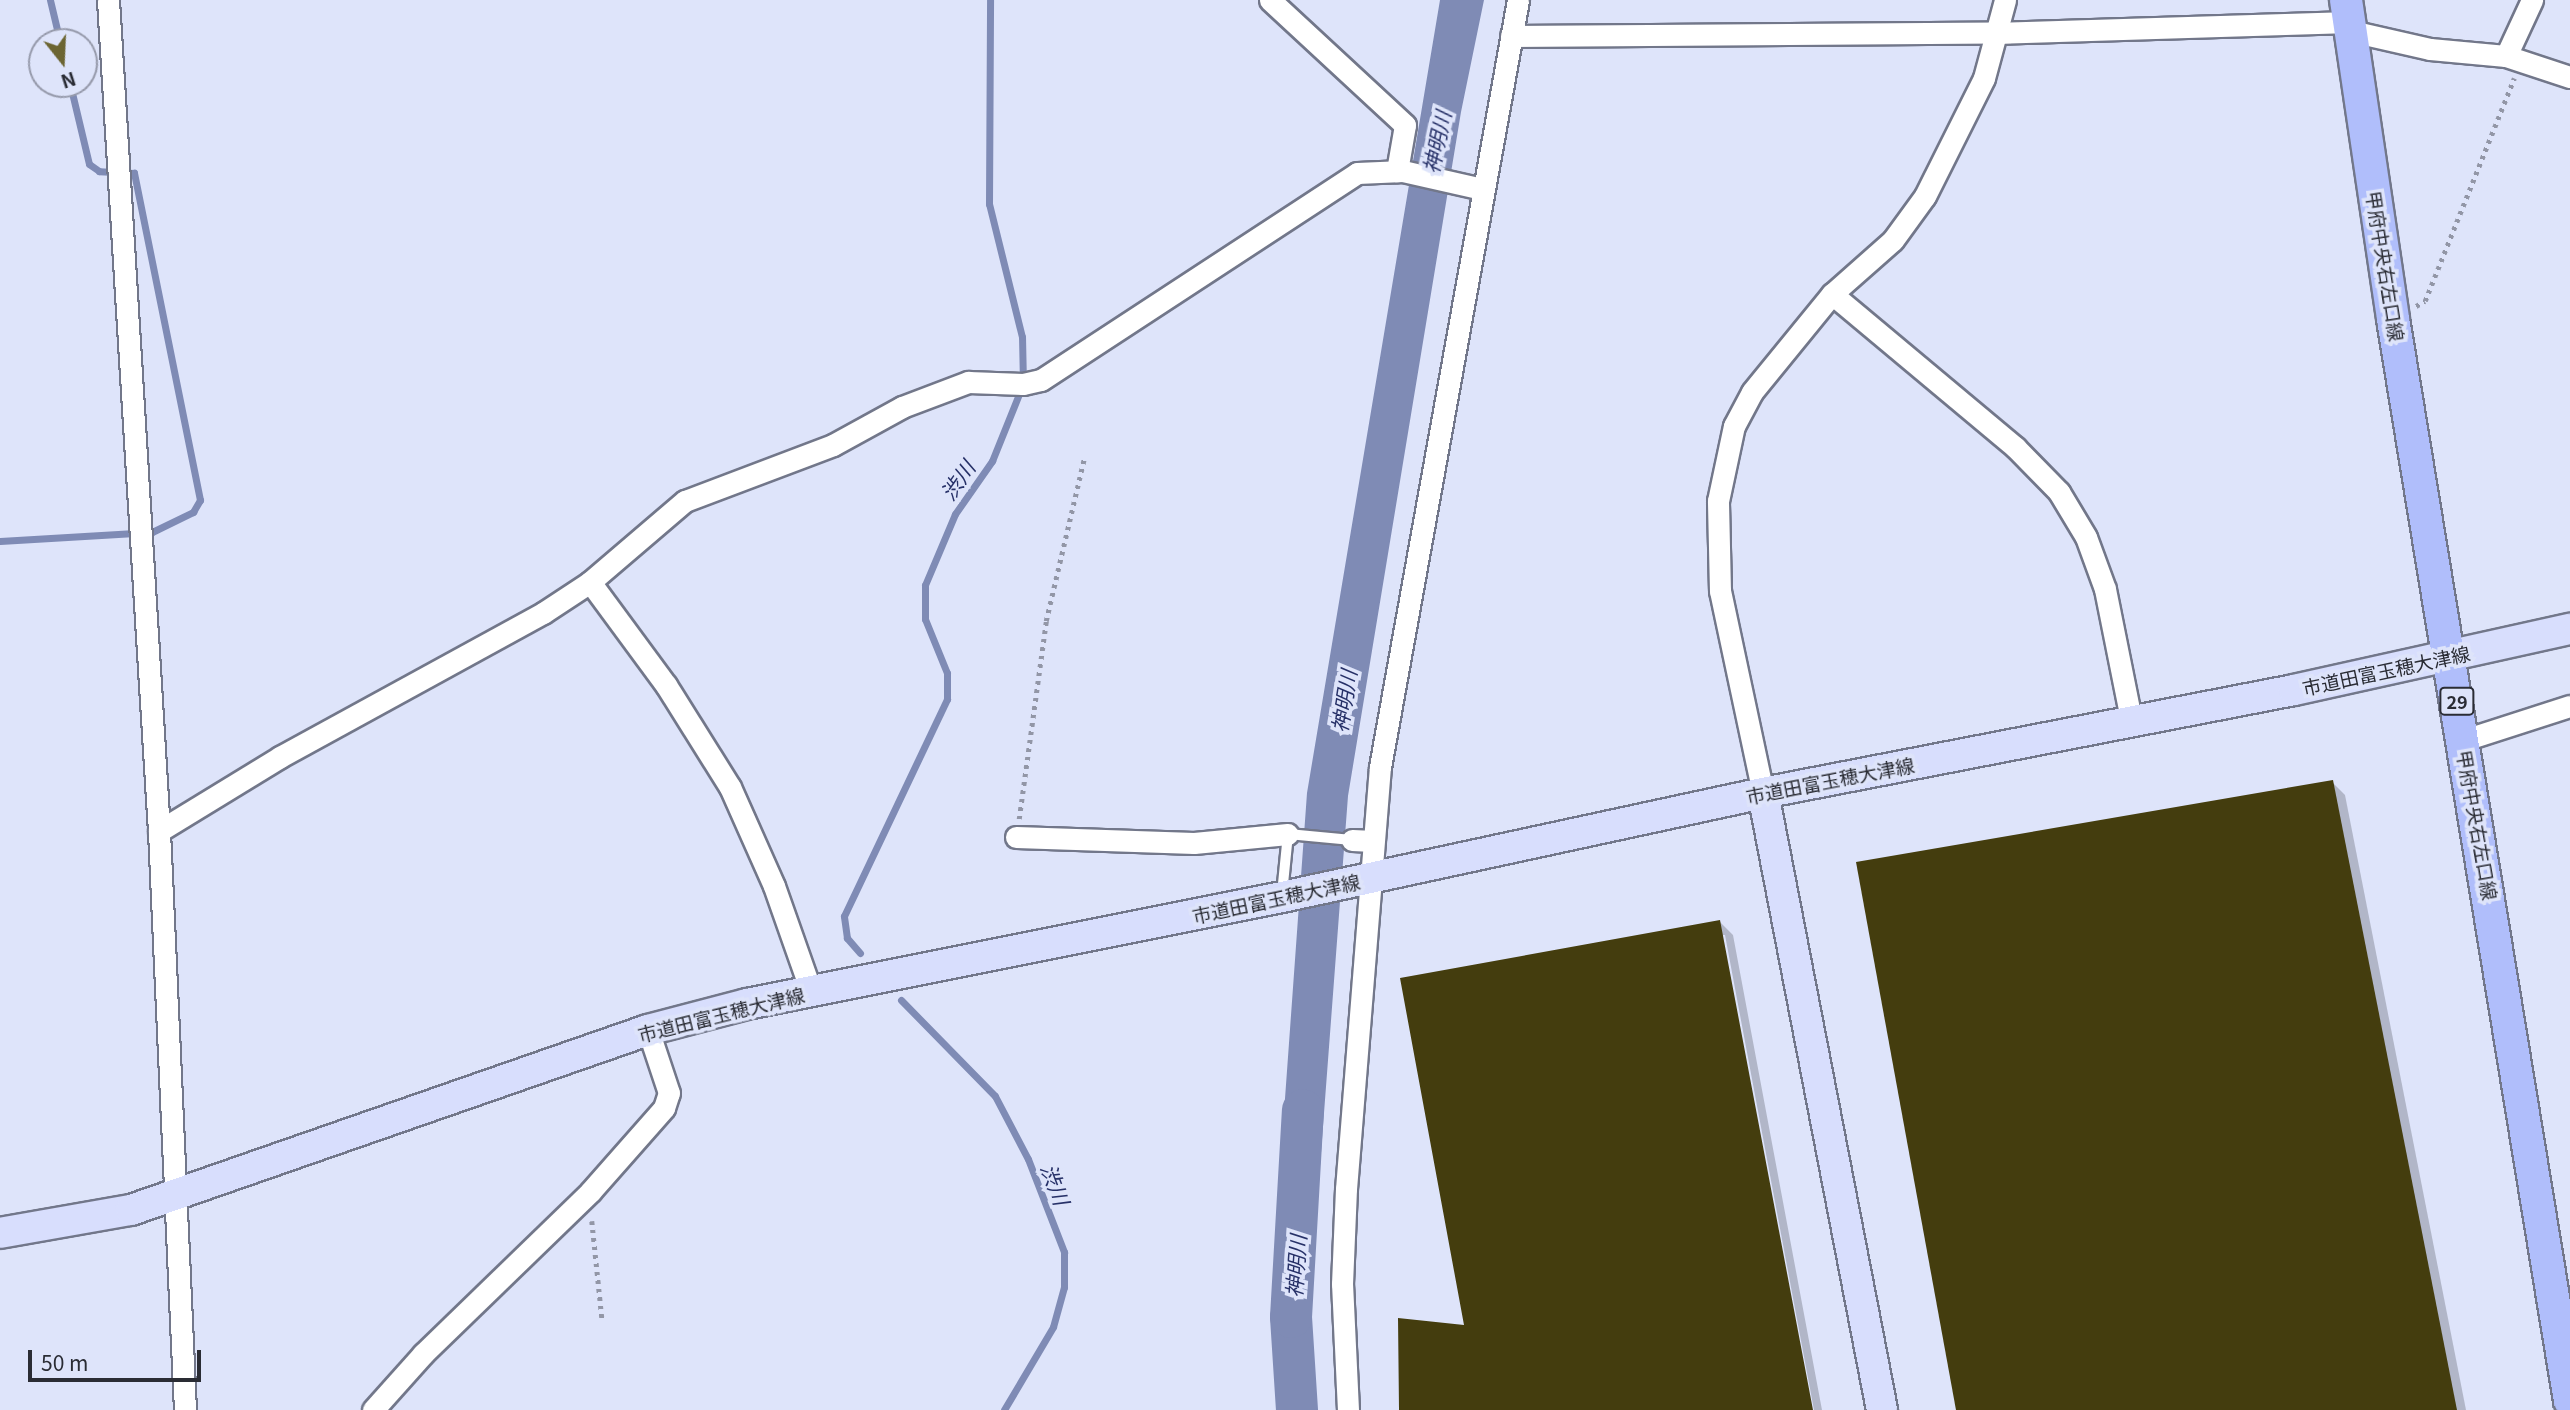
<!DOCTYPE html>
<html>
<head>
<meta charset="utf-8">
<style>
  body { margin:0 }
  #map { position:relative; width:2570px; height:1410px; overflow:hidden; background:#dee4fa; font-family:Georgia,"Noto Sans JP",serif }
  div>[style] { position:absolute }
  [style*='--x'] { left:calc(var(--x)*1px); top:calc(var(--y)*1px); width:calc(var(--w)*1px); rotate:calc(var(--a)*1deg) }
  .water>* { inset:0; background:#7f8bb5 }
  .shadow>* { inset:0; background:#0003 }
  .stream>* { height:7px; margin:-3.5px; padding:0 3.5px; transform-origin:3.5px; border-radius:3.5px; background:#7f8bb5 }
  .river>* { height:42px; margin:-21px; padding:0 21px; transform-origin:21px; border-radius:21px; background:#7f8bb5 }
  .building>* { inset:0; background:#443d0e }
  .path>* { height:4.5px; margin-top:-2.25px; transform-origin:0; background:repeating-linear-gradient(90deg,#9296a6 0 3.5px,transparent 0 8.5px) }
  .roads { filter:drop-shadow(2px 0 #72778a) drop-shadow(-2px 0 #72778a) drop-shadow(0 2px #72778a) drop-shadow(0 -2px #72778a) }
  .lane>* { height:10px; margin:-5px; padding:0 5px; transform-origin:5px; border-radius:5px; background:#fff }
  .street>* { height:21px; margin:-10.5px; padding:0 10.5px; transform-origin:10.5px; border-radius:10.5px; background:#fff }
  .secondary>* { height:30px; margin:-15px; padding:0 15px; transform-origin:15px; border-radius:15px; background:#d8defd }
  .primary>* { height:32px; margin:-16px; padding:0 16px; transform-origin:16px; border-radius:16px; background:#b0befb }
  span { translate:-50% -50%; white-space:nowrap; text-align:center; line-height:1.15; -webkit-text-stroke:7px #dee4fa; paint-order:stroke }
  .shield-label span { padding:2px 5px; background:#dee4fa; border:2px solid; border-radius:5px; -webkit-text-stroke-width:0 }
  .shield-label { font-size:18px; color:#2a2c34; font-weight:700 }
  .street-label { font-size:19px; color:#2a2c34 }
  .water-label { font-size:21px; color:#273168; font-style:italic }
  .north { position:absolute; left:28px; top:28px; width:70px; height:70px; box-sizing:border-box; background:#dee4fa; border:2px solid #969aab; border-radius:50%; rotate:162deg; font-size:19px; font-weight:700; line-height:28px; text-align:center; color:#2a2c34 }
  .north::after { content:''; display:block; margin:auto; width:24px; height:32px; background:#6c6532; clip-path:polygon(50% 0,100% 100%,50% 72%,0 100%) }
  .scale { position:absolute; left:28px; top:1350px; width:173px; height:32px; box-sizing:border-box; border:4px solid #2a2c34; border-top:0; padding-left:9px; font-size:21px; line-height:24px; white-space:nowrap; color:#2a2c34; -webkit-text-stroke:5px #dee4fa; paint-order:stroke }
</style>
</head>
<body>
<div id="map">
  <div class="water">
    <div style="clip-path:polygon(1440px 0,1484px 0,1461px 112px,1348px 796px,1320px 1166px,1280px 1168px,1307px 793px)"></div>
  </div>
  <div class="shadow">
    <div style="clip-path:polygon(2332px 782px,2345px 795px,2466px 1410px,1958px 1410px)"></div>
    <div style="clip-path:polygon(1720px 922px,1733px 935px,1822px 1410px,1814px 1410px,1725px 935px,1721px 935px,1811px 1410px,1401px 1410px,1466px 1327px)"></div>
  </div>
  <div class="stream">
    <div style="--x:50;--y:0;--w:43;--a:76.6"></div>
    <div style="--x:0;--y:541;--w:152;--a:-3.4"></div>
    <div style="--x:152;--y:532;--w:46;--a:-26"></div>
    <div style="--x:193;--y:512;--w:14;--a:-60"></div>
    <div style="--x:200;--y:500;--w:334;--a:-101.4"></div>
    <div style="--x:134;--y:173;--w:35;--a:-177"></div>
    <div style="--x:99;--y:171;--w:12;--a:-145"></div>
    <div style="--x:89;--y:164;--w:82;--a:-103.4"></div>
    <div style="--x:860;--y:953;--w:20;--a:-131"></div>
    <div style="--x:847;--y:938;--w:22;--a:-98"></div>
    <div style="--x:844;--y:916;--w:240;--a:-64.6"></div>
    <div style="--x:947;--y:699;--w:26;--a:-90"></div>
    <div style="--x:947;--y:673;--w:58;--a:-112.2"></div>
    <div style="--x:925;--y:619;--w:34;--a:-90"></div>
    <div style="--x:925;--y:585;--w:77;--a:-67.1"></div>
    <div style="--x:955;--y:514;--w:65;--a:-55.1"></div>
    <div style="--x:992;--y:461;--w:83;--a:-68.1"></div>
    <div style="--x:1023;--y:384;--w:47;--a:-91.2"></div>
    <div style="--x:1022;--y:337;--w:137;--a:-103.9"></div>
    <div style="--x:989;--y:204;--w:204;--a:-89.7"></div>
    <div style="--x:901;--y:1000;--w:134;--a:45.6"></div>
    <div style="--x:995;--y:1096;--w:71;--a:62.4"></div>
    <div style="--x:1028;--y:1159;--w:100;--a:68.8"></div>
    <div style="--x:1064;--y:1252;--w:35;--a:90"></div>
    <div style="--x:1064;--y:1287;--w:41;--a:105.4"></div>
    <div style="--x:1053;--y:1327;--w:96;--a:120.6"></div>
  </div>
  <div class="river">
    <div style="--x:1297;--y:1410;--w:93;--a:-93.7"></div>
    <div style="--x:1291;--y:1317;--w:207;--a:-86.7"></div>
  </div>
  <div class="building">
    <div style="clip-path:polygon(2333px 780px,2457px 1410px,1956px 1410px,1856px 862px)"></div>
    <div style="clip-path:polygon(1720px 920px,1813px 1410px,1399px 1410px,1398px 1318px,1464px 1325px,1400px 978px)"></div>
  </div>
  <div class="path">
    <div style="--x:2416;--y:306;--w:10;--a:-29"></div>
    <div style="--x:2425;--y:301;--w:240;--a:-68.2"></div>
    <div style="--x:1019;--y:819;--w:200;--a:-82.2"></div>
    <div style="--x:1046;--y:621;--w:166;--a:-76.8"></div>
    <div style="--x:592;--y:1221;--w:98;--a:84.1"></div>
  </div>
  <div class="roads">
    <div class="lane">
      <div style="--x:1282;--y:894;--w:60;--a:-84.3"></div>
      <div style="--x:1288;--y:834;--w:64;--a:5.4"></div>
    </div>
    <div class="street">
      <div style="--x:108;--y:0;--w:833;--a:86.49"></div>
      <div style="--x:159;--y:831;--w:580;--a:87.43"></div>
      <div style="--x:1270;--y:0;--w:184;--a:42.8"></div>
      <div style="--x:1405;--y:125;--w:47;--a:99.9"></div>
      <div style="--x:2351;--y:31;--w:81;--a:12.8"></div>
      <div style="--x:2430;--y:49;--w:76;--a:5.3"></div>
      <div style="--x:2506;--y:56;--w:67;--a:18.2"></div>
      <div style="--x:1511;--y:36;--w:486;--a:-0.4"></div>
      <div style="--x:1997;--y:33;--w:353;--a:-1.8"></div>
      <div style="--x:2506;--y:56;--w:62;--a:-65.1"></div>
      <div style="--x:1832;--y:294;--w:239;--a:39.9"></div>
      <div style="--x:2015;--y:447;--w:63;--a:45.6"></div>
      <div style="--x:2059;--y:492;--w:52;--a:59"></div>
      <div style="--x:2086;--y:537;--w:55;--a:69.9"></div>
      <div style="--x:2105;--y:589;--w:133;--a:78.7"></div>
      <div style="--x:590;--y:582;--w:128;--a:53.6"></div>
      <div style="--x:666;--y:685;--w:120;--a:57.9"></div>
      <div style="--x:730;--y:787;--w:108;--a:66"></div>
      <div style="--x:774;--y:886;--w:111;--a:70.6"></div>
      <div style="--x:2464;--y:740;--w:111;--a:-17.8"></div>
      <div style="--x:1763;--y:793;--w:207;--a:-102"></div>
      <div style="--x:1720;--y:591;--w:90;--a:-91.3"></div>
      <div style="--x:1718;--y:501;--w:77;--a:-78"></div>
      <div style="--x:1734;--y:426;--w:38;--a:-62"></div>
      <div style="--x:1752;--y:392;--w:127;--a:-50.8"></div>
      <div style="--x:1832;--y:294;--w:81;--a:-41.5"></div>
      <div style="--x:1893;--y:240;--w:54;--a:-54"></div>
      <div style="--x:1925;--y:196;--w:132;--a:-63.4"></div>
      <div style="--x:1984;--y:78;--w:81;--a:-74.9"></div>
      <div style="--x:159;--y:831;--w:142;--a:-31.4"></div>
      <div style="--x:280;--y:757;--w:300;--a:-28.7"></div>
      <div style="--x:543;--y:613;--w:56;--a:-33.4"></div>
      <div style="--x:590;--y:582;--w:125;--a:-40.5"></div>
      <div style="--x:685;--y:501;--w:158;--a:-20.7"></div>
      <div style="--x:833;--y:445;--w:79;--a:-28.8"></div>
      <div style="--x:902;--y:407;--w:71;--a:-20.7"></div>
      <div style="--x:968;--y:382;--w:55;--a:2.1"></div>
      <div style="--x:1023;--y:384;--w:18;--a:-13"></div>
      <div style="--x:1041;--y:380;--w:378;--a:-33.2"></div>
      <div style="--x:1357;--y:173;--w:46;--a:-2.5"></div>
      <div style="--x:1403;--y:171;--w:81;--a:12.8"></div>
      <div style="--x:1016;--y:837;--w:178;--a:1.9"></div>
      <div style="--x:1194;--y:843;--w:94;--a:-5.5"></div>
      <div style="--x:1352;--y:840;--w:21;--a:3"></div>
      <div style="--x:373;--y:1410;--w:75;--a:-48.2"></div>
      <div style="--x:423;--y:1354;--w:233;--a:-44.1"></div>
      <div style="--x:590;--y:1192;--w:112;--a:-48.6"></div>
      <div style="--x:664;--y:1108;--w:16;--a:-72"></div>
      <div style="--x:669;--y:1093;--w:66;--a:-108.4"></div>
      <div style="--x:1348;--y:1410;--w:126;--a:-92.7"></div>
      <div style="--x:1342;--y:1284;--w:95;--a:-87.6"></div>
      <div style="--x:1346;--y:1189;--w:423;--a:-85.4"></div>
      <div style="--x:1380;--y:767;--w:779;--a:-79.8"></div>
    </div>
    <div class="secondary">
      <div style="--x:1763;--y:793;--w:628;--a:79.08"></div>
      <div style="--x:0;--y:1233;--w:133;--a:-10"></div>
      <div style="--x:131;--y:1210;--w:547;--a:-19.2"></div>
      <div style="--x:648;--y:1030;--w:102;--a:-14.7"></div>
      <div style="--x:747;--y:1004;--w:546;--a:-11.31"></div>
      <div style="--x:1282;--y:897;--w:492;--a:-12.2"></div>
      <div style="--x:1763;--y:793;--w:541;--a:-10.98"></div>
      <div style="--x:2294;--y:690;--w:283;--a:-12.5"></div>
    </div>
    <div class="primary">
      <div style="--x:2346;--y:0;--w:322;--a:81.6"></div>
      <div style="--x:2393;--y:319;--w:1096;--a:80.71"></div>
    </div>
  </div>
  <div class="shield-label">
    <span style="left:2457px;top:701px">29</span>
  </div>
  <div class="street-label">
    <span style="left:2386px;top:266px;rotate:81deg">甲府中央右左口線</span>
    <span style="left:2386px;top:670px;rotate:-12deg">市道田富玉穂大津線</span>
    <span style="left:1830px;top:780px;rotate:-11deg">市道田富玉穂大津線</span>
    <span style="left:2478px;top:825px;rotate:80deg">甲府中央右左口線</span>
    <span style="left:1276px;top:898px;rotate:-12deg">市道田富玉穂大津線</span>
    <span style="left:721px;top:1014px;rotate:-14deg">市道田富玉穂大津線</span>
  </div>
  <div class="water-label">
    <span style="left:1436px;top:142px;rotate:-78deg">神明川</span>
    <span style="left:957px;top:480px;rotate:-55deg">渋川</span>
    <span style="left:1343px;top:701px;rotate:-81deg">神明川</span>
    <span style="left:1056px;top:1184px;rotate:69deg">渋川</span>
    <span style="left:1295px;top:1266px;rotate:-86deg">神明川</span>
  </div>
  <div class="north">N</div>
  <div class="scale">50 m</div>
</div>
</body>
</html>
